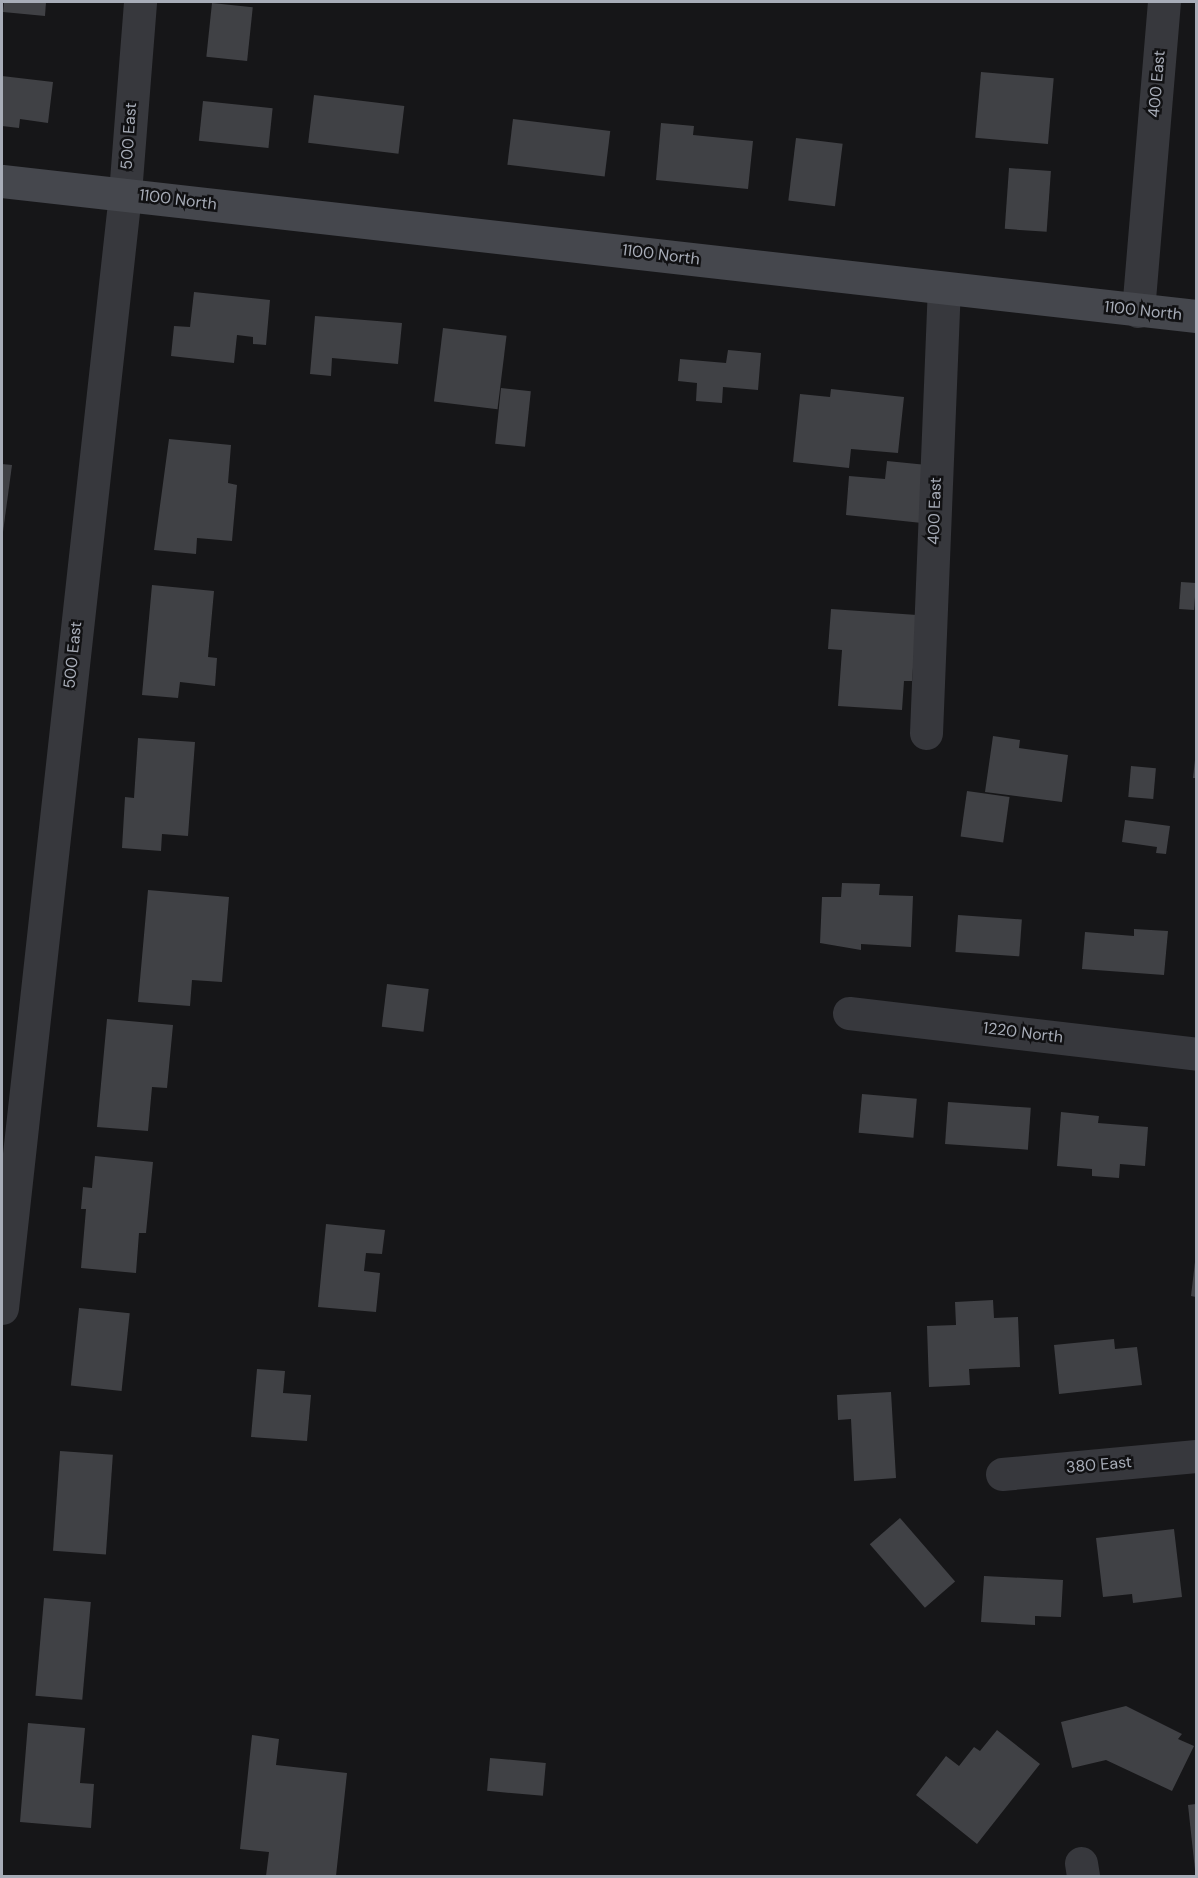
<!DOCTYPE html>
<html>
<head>
<meta charset="utf-8">
<style>
  body { margin:0 }
  #map { position:relative; width:1198px; height:1878px; overflow:hidden; background:#161618; font-family:"DM Sans",sans-serif }
  div>[style] { position:absolute }
  [style*='--x'] { left:calc(var(--x)*1px); top:calc(var(--y)*1px); width:calc(var(--w)*1px); rotate:calc(var(--a)*1deg) }
  .building>* { inset:0; background:#404145; transform-origin:0 0 }
  .street>* { height:33px; margin:-16.5px; padding:0 16.5px; transform-origin:16.5px; border-radius:16.5px; background:#37383d }
  .secondary>* { height:33px; margin:-16.5px; padding:0 16.5px; transform-origin:16.5px; border-radius:16.5px; background:#45474d }
  span { translate:-50% -50%; white-space:nowrap; text-align:center; line-height:1.15; -webkit-text-stroke:5px #111113; paint-order:stroke }
  .street-label { font-size:16px; color:#a8adb8 }
  .frame { position:absolute; inset:0; border:3px solid #a8adb8; pointer-events:none }
</style>
</head>
<body>
<div id="map">
  <div class="building">
    <div style="clip-path:polygon(4px 2px,46px 2px,45px 16px,3px 12px)"></div>
    <div style="left:212px;top:3px;width:41px;height:54px;rotate:6deg"></div>
    <div style="left:981px;top:72px;width:73px;height:66px;rotate:5deg"></div>
    <div style="clip-path:polygon(2px 76px,53px 82px,48px 123px,20px 119px,19px 128px,2px 126px)"></div>
    <div style="left:314px;top:95px;width:91px;height:48px;rotate:7deg"></div>
    <div style="left:203px;top:101px;width:70px;height:40px;rotate:6deg"></div>
    <div style="left:513px;top:119px;width:98px;height:46px;rotate:7deg"></div>
    <div style="clip-path:polygon(661px 123px,694px 126px,693px 135px,753px 141px,748px 189px,656px 180px)"></div>
    <div style="left:796px;top:138px;width:47px;height:63px;rotate:7deg"></div>
    <div style="left:1009px;top:168px;width:42px;height:61px;rotate:4deg"></div>
    <div style="clip-path:polygon(194px 292px,270px 300px,266px 345px,253px 344px,253px 337px,237px 335px,234px 363px,171px 356px,174px 326px,190px 327px)"></div>
    <div style="clip-path:polygon(315px 316px,402px 323px,398px 364px,332px 358px,331px 376px,310px 374px)"></div>
    <div style="left:443px;top:328px;width:64px;height:74px;rotate:7deg"></div>
    <div style="clip-path:polygon(728px 350px,761px 353px,758px 390px,723px 387px,722px 403px,696px 401px,697px 383px,678px 381px,680px 359px,726px 363px)"></div>
    <div style="left:501px;top:388px;width:30px;height:56px;rotate:6deg"></div>
    <div style="clip-path:polygon(831px 389px,904px 397px,898px 453px,851px 449px,849px 468px,793px 462px,800px 394px,830px 397px)"></div>
    <div style="clip-path:polygon(169px 439px,231px 445px,228px 483px,237px 485px,232px 541px,197px 538px,196px 554px,154px 550px)"></div>
    <div style="clip-path:polygon(887px 461px,927px 465px,922px 523px,846px 515px,849px 476px,885px 479px)"></div>
    <div style="clip-path:polygon(2px 464px,12px 465px,3px 532px,2px 532px)"></div>
    <div style="left:1181px;top:582px;width:15px;height:27px;rotate:4deg"></div>
    <div style="clip-path:polygon(152px 585px,214px 591px,208px 657px,217px 658px,215px 686px,180px 682px,178px 698px,142px 695px)"></div>
    <div style="clip-path:polygon(831px 609px,917px 615px,912px 681px,904px 681px,902px 710px,838px 706px,842px 650px,828px 649px)"></div>
    <div style="clip-path:polygon(993px 736px,1020px 740px,1019px 748px,1068px 755px,1062px 802px,985px 792px)"></div>
    <div style="clip-path:polygon(138px 738px,195px 742px,188px 836px,162px 834px,161px 851px,122px 848px,125px 797px,134px 798px)"></div>
    <div style="clip-path:polygon(1195px 760px,1196px 761px,1196px 778px,1193px 778px)"></div>
    <div style="left:1131px;top:766px;width:25px;height:31px;rotate:5deg"></div>
    <div style="left:967px;top:791px;width:43px;height:46px;rotate:8deg"></div>
    <div style="clip-path:polygon(1125px 820px,1170px 826px,1166px 854px,1156px 853px,1157px 847px,1122px 842px)"></div>
    <div style="clip-path:polygon(842px 883px,880px 884px,879px 895px,913px 896px,911px 947px,861px 944px,861px 950px,820px 943px,822px 897px,841px 897px)"></div>
    <div style="clip-path:polygon(148px 890px,229px 897px,222px 982px,192px 980px,190px 1006px,138px 1002px)"></div>
    <div style="left:958px;top:915px;width:64px;height:37px;rotate:4deg"></div>
    <div style="clip-path:polygon(1134px 929px,1168px 931px,1164px 975px,1082px 969px,1085px 932px,1134px 936px)"></div>
    <div style="left:387px;top:984px;width:42px;height:43px;rotate:7deg"></div>
    <div style="clip-path:polygon(107px 1019px,173px 1025px,167px 1088px,152px 1087px,148px 1131px,97px 1127px)"></div>
    <div style="left:862px;top:1094px;width:55px;height:39px;rotate:5deg"></div>
    <div style="left:948px;top:1102px;width:83px;height:42px;rotate:4deg"></div>
    <div style="clip-path:polygon(1061px 1112px,1099px 1116px,1098px 1123px,1148px 1127px,1145px 1166px,1120px 1164px,1119px 1178px,1092px 1176px,1092px 1169px,1057px 1166px)"></div>
    <div style="clip-path:polygon(95px 1156px,153px 1162px,146px 1233px,139px 1233px,136px 1273px,81px 1268px,86px 1209px,81px 1209px,83px 1187px,92px 1188px)"></div>
    <div style="clip-path:polygon(326px 1224px,385px 1230px,382px 1254px,366px 1253px,364px 1271px,380px 1273px,376px 1312px,318px 1307px)"></div>
    <div style="clip-path:polygon(1195px 1262px,1196px 1262px,1196px 1297px,1191px 1296px)"></div>
    <div style="clip-path:polygon(993px 1300px,994px 1318px,1018px 1317px,1020px 1367px,969px 1369px,970px 1385px,929px 1387px,927px 1326px,956px 1325px,955px 1302px)"></div>
    <div style="left:79px;top:1308px;width:51px;height:78px;rotate:6deg"></div>
    <div style="clip-path:polygon(1114px 1339px,1115px 1349px,1137px 1347px,1142px 1385px,1059px 1394px,1054px 1345px)"></div>
    <div style="clip-path:polygon(257px 1369px,285px 1371px,283px 1393px,311px 1395px,307px 1441px,251px 1437px)"></div>
    <div style="clip-path:polygon(891px 1392px,896px 1478px,854px 1481px,851px 1419px,838px 1420px,837px 1395px)"></div>
    <div style="left:60px;top:1451px;width:53px;height:100px;rotate:4deg"></div>
    <div style="left:900px;top:1518px;width:84px;height:40px;rotate:49deg"></div>
    <div style="clip-path:polygon(1174px 1529px,1182px 1597px,1133px 1603px,1132px 1594px,1103px 1597px,1096px 1538px)"></div>
    <div style="clip-path:polygon(984px 1576px,1063px 1580px,1061px 1617px,1035px 1616px,1035px 1625px,981px 1622px)"></div>
    <div style="left:44px;top:1598px;width:47px;height:98px;rotate:5deg"></div>
    <div style="clip-path:polygon(1126px 1706px,1182px 1734px,1178px 1739px,1194px 1746px,1172px 1791px,1106px 1760px,1072px 1768px,1061px 1722px)"></div>
    <div style="clip-path:polygon(28px 1723px,85px 1728px,80px 1783px,94px 1784px,91px 1828px,20px 1822px)"></div>
    <div style="clip-path:polygon(997px 1730px,1040px 1764px,977px 1844px,916px 1795px,946px 1756px,959px 1766px,974px 1747px,980px 1751px)"></div>
    <div style="clip-path:polygon(252px 1735px,279px 1739px,276px 1765px,347px 1773px,336px 1876px,266px 1876px,269px 1852px,240px 1849px)"></div>
    <div style="left:490px;top:1758px;width:56px;height:33px;rotate:5deg"></div>
    <div style="clip-path:polygon(1196px 1804px,1196px 1870px,1195px 1870px,1188px 1805px)"></div>
  </div>
  <div class="street">
    <div style="--x:1138;--y:311;--w:310;--a:-85.2"></div>
    <div style="--x:926;--y:733;--w:444;--a:-87.7"></div>
    <div style="--x:849;--y:1013;--w:349;--a:6.7"></div>
    <div style="--x:2;--y:1308;--w:1122;--a:-83.7"></div>
    <div style="--x:125;--y:193;--w:192;--a:-85.5"></div>
    <div style="--x:1002;--y:1474;--w:195;--a:-5.3"></div>
    <div style="--x:1081;--y:1863;--w:13;--a:81"></div>
  </div>
  <div class="secondary">
    <div style="--x:2;--y:181;--w:1202;--a:6.45"></div>
  </div>
  <div class="street-label">
    <span style="left:1157px;top:84px;rotate:-85deg">400 East</span>
    <span style="left:129px;top:136px;rotate:-86deg">500 East</span>
    <span style="left:178px;top:200px;rotate:7deg">1100 North</span>
    <span style="left:661px;top:255px;rotate:7deg">1100 North</span>
    <span style="left:1143px;top:311px;rotate:6deg">1100 North</span>
    <span style="left:935px;top:511px;rotate:-88deg">400 East</span>
    <span style="left:73px;top:655px;rotate:-84deg">500 East</span>
    <span style="left:1023px;top:1033px;rotate:7deg">1220 North</span>
    <span style="left:1099px;top:1465px;rotate:-5deg">380 East</span>
  </div>
  <div class="frame"></div>
</div>
</body>
</html>
